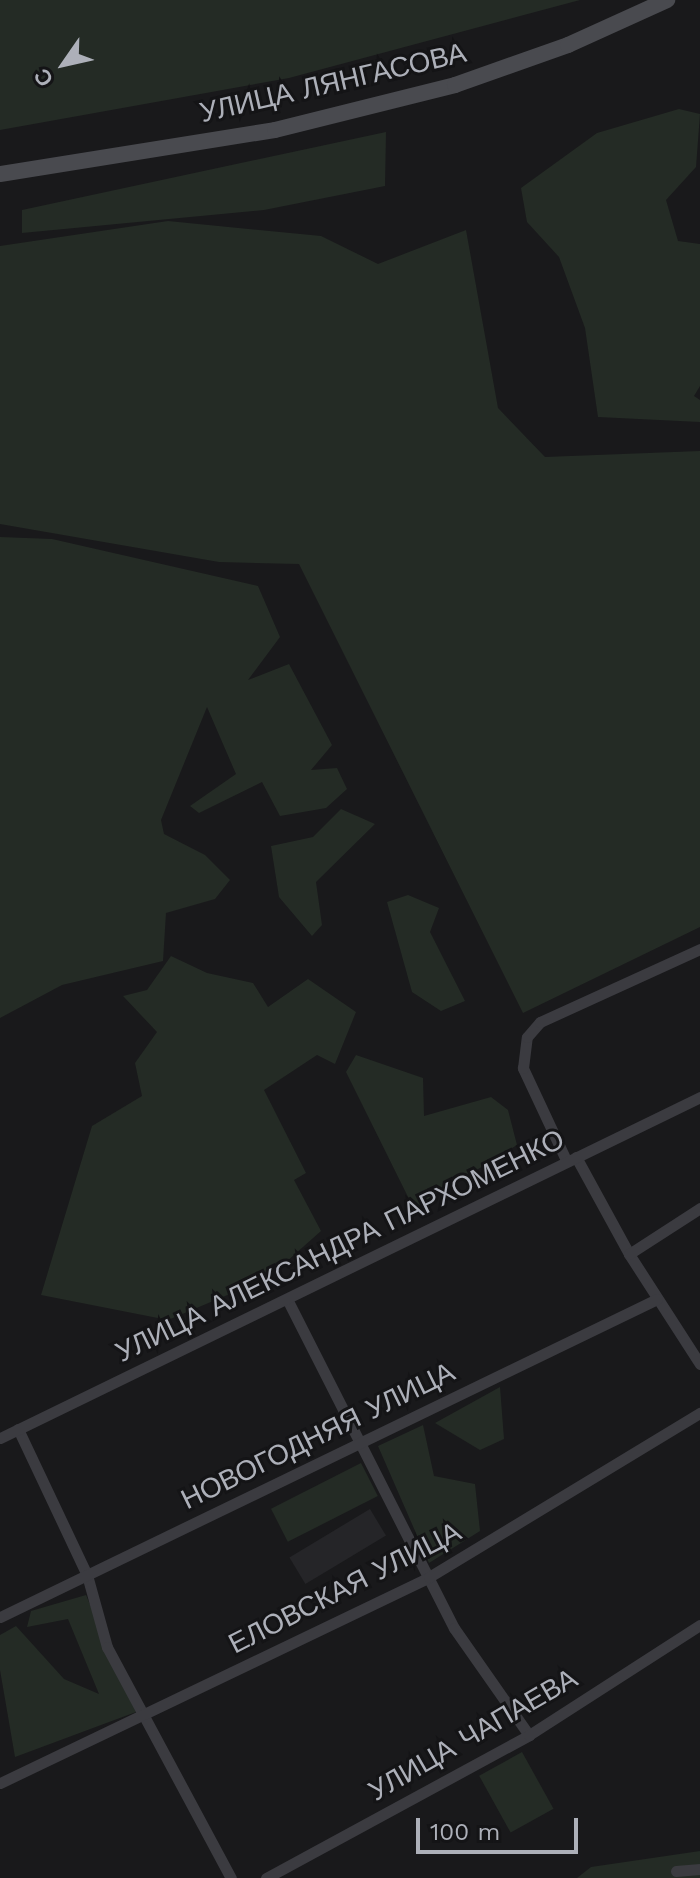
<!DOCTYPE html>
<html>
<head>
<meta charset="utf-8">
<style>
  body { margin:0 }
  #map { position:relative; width:700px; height:1878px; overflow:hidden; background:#19191b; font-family:"Work Sans",sans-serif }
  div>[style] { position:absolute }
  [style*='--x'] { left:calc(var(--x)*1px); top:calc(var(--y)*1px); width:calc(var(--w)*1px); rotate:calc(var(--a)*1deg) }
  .built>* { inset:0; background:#252528; transform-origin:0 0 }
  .green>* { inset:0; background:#242b25; transform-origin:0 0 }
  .street>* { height:11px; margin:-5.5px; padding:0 5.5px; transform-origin:5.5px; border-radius:5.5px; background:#3b3b40 }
  .secondary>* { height:16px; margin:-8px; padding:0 8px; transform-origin:8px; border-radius:8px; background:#494a4f }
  span { translate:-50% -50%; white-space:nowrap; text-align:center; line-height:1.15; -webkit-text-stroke:6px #141416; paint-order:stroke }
  .street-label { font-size:28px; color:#adb0b9 }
  .north { position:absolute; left:24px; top:24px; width:80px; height:80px; -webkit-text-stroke:6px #141416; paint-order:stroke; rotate:236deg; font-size:22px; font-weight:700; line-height:32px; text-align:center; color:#adb0b9 }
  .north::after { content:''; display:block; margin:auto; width:28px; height:36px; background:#adb0b9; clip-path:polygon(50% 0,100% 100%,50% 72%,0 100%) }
  .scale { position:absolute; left:416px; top:1818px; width:162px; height:36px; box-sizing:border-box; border:4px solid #adb0b9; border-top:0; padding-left:10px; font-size:24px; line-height:28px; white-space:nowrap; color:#adb0b9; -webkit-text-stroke:6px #141416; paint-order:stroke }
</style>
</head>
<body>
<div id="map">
  <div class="built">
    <div style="left:370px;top:1509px;width:31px;height:94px;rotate:59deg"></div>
  </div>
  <div class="green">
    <div style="clip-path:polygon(0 0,580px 0,289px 78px,0 130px)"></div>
    <div style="clip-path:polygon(679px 109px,700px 114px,696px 167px,666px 200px,678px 241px,700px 244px,700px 386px,694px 396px,700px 400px,700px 422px,598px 417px,585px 328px,559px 257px,527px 222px,521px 188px,597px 133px)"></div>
    <div style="clip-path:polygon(386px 132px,385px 186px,264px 210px,22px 233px,22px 210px)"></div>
    <div style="clip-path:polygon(168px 221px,321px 236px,378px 264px,466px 230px,498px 408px,545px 457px,700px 451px,700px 927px,523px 1013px,299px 564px,219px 562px,0 524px,0 246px)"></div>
    <div style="clip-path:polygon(0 537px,52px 539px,258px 586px,280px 637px,248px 680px,289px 664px,332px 745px,311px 770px,337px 768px,347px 789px,326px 808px,280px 816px,262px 782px,199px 813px,190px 806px,236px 774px,207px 707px,161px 820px,164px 834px,205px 855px,230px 880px,215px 899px,166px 913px,163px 961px,62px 985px,0 1018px)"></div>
    <div style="clip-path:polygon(341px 809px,375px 824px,316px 882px,322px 925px,312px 936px,279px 897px,271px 846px,313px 837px)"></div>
    <div style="clip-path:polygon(408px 895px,439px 908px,430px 932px,465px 1001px,441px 1011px,412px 992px,387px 902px)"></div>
    <div style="clip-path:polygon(171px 956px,207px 973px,253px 983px,268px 1007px,308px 979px,356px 1012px,335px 1064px,317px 1055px,264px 1090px,306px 1173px,294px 1180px,321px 1231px,268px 1278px,168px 1320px,41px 1295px,92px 1126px,142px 1096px,135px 1063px,157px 1032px,123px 996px,147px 990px)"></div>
    <div style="clip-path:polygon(356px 1055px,423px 1078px,424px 1116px,491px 1097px,508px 1110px,517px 1145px,414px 1209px,346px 1072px)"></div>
    <div style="clip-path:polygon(500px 1387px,504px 1439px,480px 1450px,435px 1423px)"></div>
    <div style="clip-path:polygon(423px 1425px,434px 1476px,475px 1484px,480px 1531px,429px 1563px,378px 1446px)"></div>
    <div style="left:361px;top:1463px;width:37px;height:101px;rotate:63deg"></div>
    <div style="clip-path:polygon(86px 1595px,136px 1712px,15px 1757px,0 1670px,0 1635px,16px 1626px,64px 1679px,99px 1694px,68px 1619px,27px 1627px,31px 1611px)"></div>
    <div style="left:522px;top:1752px;width:65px;height:49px;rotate:61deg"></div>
    <div style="clip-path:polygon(700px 1851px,700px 1878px,577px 1878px,591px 1867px)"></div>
  </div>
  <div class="street">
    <div style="--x:576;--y:1157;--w:111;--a:61.3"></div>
    <div style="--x:629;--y:1254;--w:131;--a:57.2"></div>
    <div style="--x:566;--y:1160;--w:102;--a:-115.1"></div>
    <div style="--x:523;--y:1068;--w:31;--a:-83"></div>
    <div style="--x:527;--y:1037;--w:20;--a:-49"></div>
    <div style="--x:540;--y:1022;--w:176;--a:-24.5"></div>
    <div style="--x:629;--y:1254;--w:85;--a:-32.9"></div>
    <div style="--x:287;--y:1299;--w:369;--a:63.1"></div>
    <div style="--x:454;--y:1628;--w:131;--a:55"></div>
    <div style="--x:18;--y:1429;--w:161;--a:64.7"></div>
    <div style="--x:87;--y:1575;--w:75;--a:74.5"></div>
    <div style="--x:107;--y:1647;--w:262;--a:61.8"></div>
    <div style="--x:0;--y:1438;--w:779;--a:-25.97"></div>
    <div style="--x:0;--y:1617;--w:730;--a:-25.83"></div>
    <div style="--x:0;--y:1783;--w:476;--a:-25.6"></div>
    <div style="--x:429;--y:1577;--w:317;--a:-31.2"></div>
    <div style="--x:676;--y:1871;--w:24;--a:-5"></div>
    <div style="--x:266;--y:1878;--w:299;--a:-28.5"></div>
    <div style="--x:529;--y:1735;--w:203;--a:-32.8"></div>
  </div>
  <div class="secondary">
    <div style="--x:0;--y:174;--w:278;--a:-9.1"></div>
    <div style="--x:275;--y:130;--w:186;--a:-14"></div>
    <div style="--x:455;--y:85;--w:120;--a:-19.5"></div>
    <div style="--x:568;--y:45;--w:109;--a:-24.4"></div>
  </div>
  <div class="street-label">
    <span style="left:333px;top:83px;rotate:-13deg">УЛИЦА ЛЯНГАСОВА</span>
    <span style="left:340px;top:1246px;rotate:-26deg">УЛИЦА АЛЕКСАНДРА ПАРХОМЕНКО</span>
    <span style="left:318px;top:1436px;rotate:-26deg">НОВОГОДНЯЯ УЛИЦА</span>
    <span style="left:345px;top:1588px;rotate:-27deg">ЕЛОВСКАЯ УЛИЦА</span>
    <span style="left:473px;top:1735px;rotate:-30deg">УЛИЦА ЧАПАЕВА</span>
  </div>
  <div class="north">С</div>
  <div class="scale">100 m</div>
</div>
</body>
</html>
